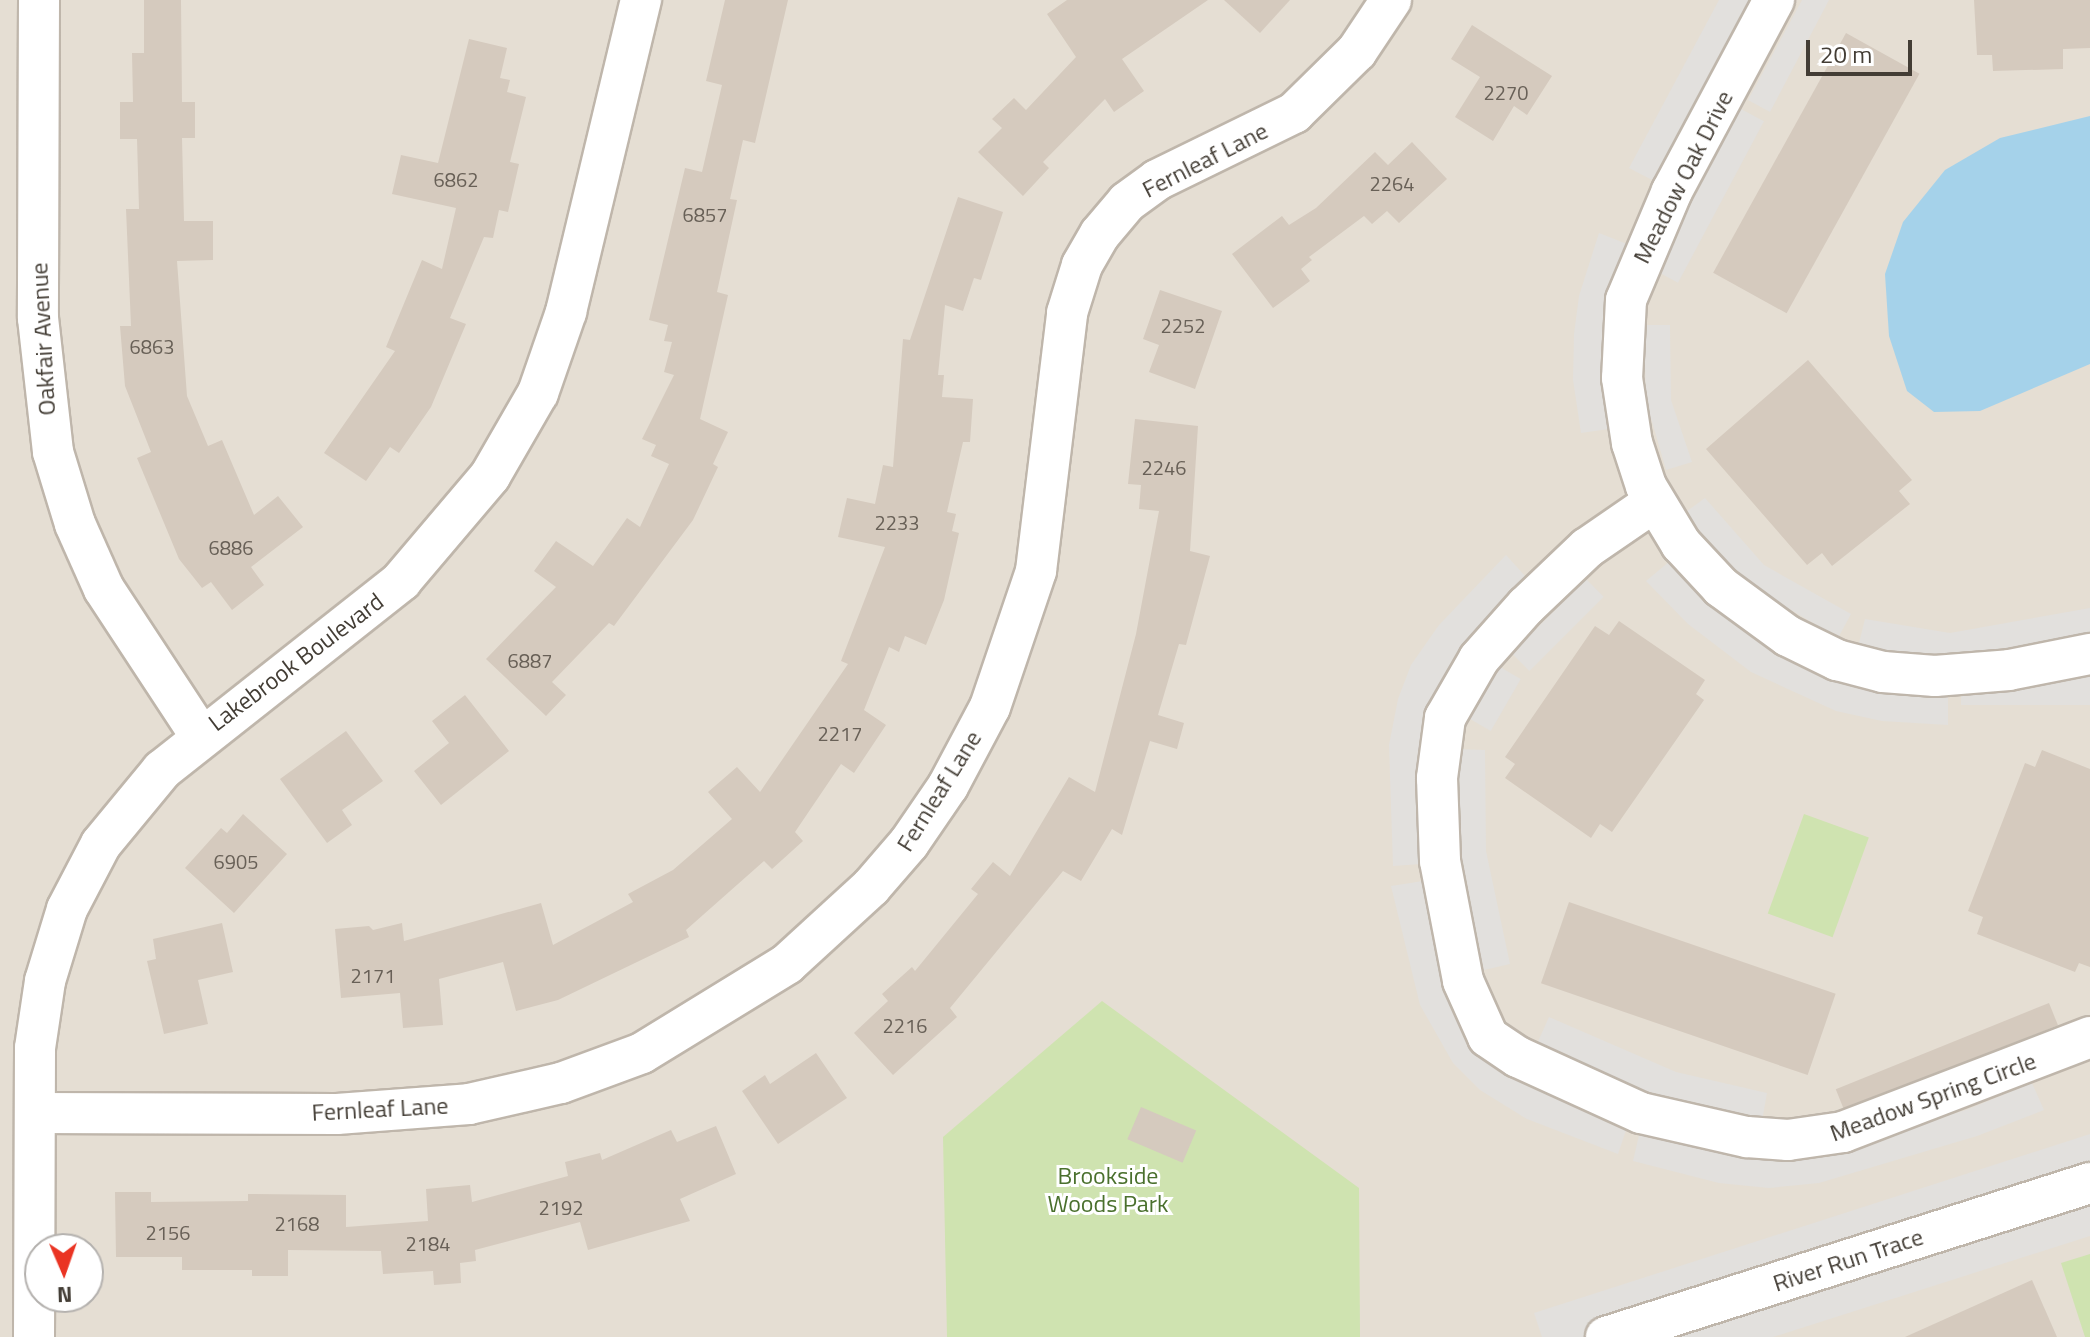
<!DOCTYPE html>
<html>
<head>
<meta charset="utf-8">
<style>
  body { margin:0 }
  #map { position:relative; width:2090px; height:1337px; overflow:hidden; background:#f1ede5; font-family:"Titillium Web",sans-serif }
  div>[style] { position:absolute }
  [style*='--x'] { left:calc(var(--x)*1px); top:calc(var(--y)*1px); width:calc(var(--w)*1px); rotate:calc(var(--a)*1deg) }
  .residential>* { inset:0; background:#e5ded3 }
  .green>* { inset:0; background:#cfe3b0; transform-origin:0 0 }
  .parking>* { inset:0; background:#e2e0dd; transform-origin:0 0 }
  .water>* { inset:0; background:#a5d2ea }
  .building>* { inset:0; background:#d5cabe; transform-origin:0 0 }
  .roads { filter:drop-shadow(2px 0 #bfb6ab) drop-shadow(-2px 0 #bfb6ab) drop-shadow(0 2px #bfb6ab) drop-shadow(0 -2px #bfb6ab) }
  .minor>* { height:40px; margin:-20px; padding:0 20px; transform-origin:20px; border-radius:20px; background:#fff }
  span { translate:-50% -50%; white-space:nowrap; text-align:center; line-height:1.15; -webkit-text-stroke:6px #fff; paint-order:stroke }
  .number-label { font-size:20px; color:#686057 }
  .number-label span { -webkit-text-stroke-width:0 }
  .street-label { font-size:24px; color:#433d35 }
  .park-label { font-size:24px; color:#4a702d }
  .north { position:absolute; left:24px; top:1233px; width:80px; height:80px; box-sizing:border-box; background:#fff; border:2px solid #b4b1ae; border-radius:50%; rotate:178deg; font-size:22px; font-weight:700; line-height:32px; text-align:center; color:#433d35 }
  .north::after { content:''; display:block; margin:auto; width:28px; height:36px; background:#ea3423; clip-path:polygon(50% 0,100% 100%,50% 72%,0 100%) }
  .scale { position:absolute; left:1806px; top:40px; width:106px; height:36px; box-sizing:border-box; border:4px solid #433d35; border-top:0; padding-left:10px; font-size:24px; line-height:28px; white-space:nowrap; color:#433d35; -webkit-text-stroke:6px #fff; paint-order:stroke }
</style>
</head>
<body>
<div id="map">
  <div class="residential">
    <div style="clip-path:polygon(evenodd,0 0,2090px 0,2090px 1337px,0 1337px,0 0,40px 1249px,88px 1249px,88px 1297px,40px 1297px,40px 1249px)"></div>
  </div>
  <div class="green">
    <div style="left:1804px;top:814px;width:69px;height:106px;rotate:20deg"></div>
    <div style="clip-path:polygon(1102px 1001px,1359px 1188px,1360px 1337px,947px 1337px,943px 1137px)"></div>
    <div style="clip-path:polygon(2090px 1254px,2090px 1337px,2085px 1337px,2061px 1263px)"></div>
  </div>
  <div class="parking">
    <div style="clip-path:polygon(1719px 0,1760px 0,1656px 182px,1629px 168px)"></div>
    <div style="clip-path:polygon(1802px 0,1829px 0,1770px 112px,1748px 100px)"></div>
    <div style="left:1741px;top:109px;width:26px;height:183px;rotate:28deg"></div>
    <div style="clip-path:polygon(1599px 233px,1627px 244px,1606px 306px,1601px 352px,1609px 429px,1581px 433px,1573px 380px,1574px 334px,1579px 296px)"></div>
    <div style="clip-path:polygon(1644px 325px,1670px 325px,1671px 400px,1692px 462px,1666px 470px,1646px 401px)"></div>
    <div style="clip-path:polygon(1705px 498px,1764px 565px,1851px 614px,1838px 638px,1744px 582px,1683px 514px)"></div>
    <div style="clip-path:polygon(1506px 555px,1526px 577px,1464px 643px,1428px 707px,1417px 795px,1421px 864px,1393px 866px,1389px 745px,1398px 699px,1411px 665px,1439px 625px)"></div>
    <div style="clip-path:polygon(1670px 561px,1709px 603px,1792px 661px,1844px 683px,1885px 692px,1948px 695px,1948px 725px,1882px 721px,1836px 711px,1751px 672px,1688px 624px,1646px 581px)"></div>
    <div style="left:1586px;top:579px;width:25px;height:105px;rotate:45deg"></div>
    <div style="clip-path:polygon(2090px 608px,2090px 635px,1952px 659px,1858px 647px,1865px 619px,1950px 633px)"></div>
    <div style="left:1500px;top:667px;width:24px;height:60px;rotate:30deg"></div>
    <div style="left:2090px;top:675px;width:30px;height:129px;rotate:90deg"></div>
    <div style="clip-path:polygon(1456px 749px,1485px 750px,1486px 851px,1510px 964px,1484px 970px,1459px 853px)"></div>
    <div style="clip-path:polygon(1423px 881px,1456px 1019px,1496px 1065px,1538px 1089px,1627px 1127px,1618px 1154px,1527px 1119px,1480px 1090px,1453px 1063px,1420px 1005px,1391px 886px)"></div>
    <div style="clip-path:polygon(1549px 1017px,1676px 1072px,1767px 1093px,1762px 1121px,1659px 1099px,1536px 1046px)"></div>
    <div style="clip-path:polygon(2032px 1083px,2044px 1110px,1977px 1136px,1819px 1183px,1769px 1188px,1719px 1183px,1633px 1161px,1640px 1131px,1725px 1154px,1770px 1159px,1815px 1155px,1966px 1110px)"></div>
    <div style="clip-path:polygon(2090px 1134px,2090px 1236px,1773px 1337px,1542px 1337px,1534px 1313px)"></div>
  </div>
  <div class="water">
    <div style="clip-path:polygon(2090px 116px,2090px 364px,1980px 411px,1934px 412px,1907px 391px,1889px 336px,1885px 274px,1903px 222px,1945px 170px,2000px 138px)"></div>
  </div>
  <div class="building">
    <div style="clip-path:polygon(144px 0,181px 0,182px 102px,195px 102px,195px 138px,182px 138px,184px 221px,213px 221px,213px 260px,177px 261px,187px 396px,208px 446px,222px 440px,254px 515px,278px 496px,303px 527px,251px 567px,264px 585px,232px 610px,211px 582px,202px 588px,179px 559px,137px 458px,151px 452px,125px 386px,120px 326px,131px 326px,126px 209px,139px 209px,137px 139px,120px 139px,120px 102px,133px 102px,132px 53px,144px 53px)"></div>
    <div style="clip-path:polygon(725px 0,788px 0,755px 143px,743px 140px,730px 199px,737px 200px,717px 292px,728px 295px,700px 419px,728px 432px,713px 464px,718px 467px,693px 520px,614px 626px,609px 623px,552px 682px,566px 695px,546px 716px,486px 659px,556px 587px,534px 571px,556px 541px,593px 566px,627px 518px,640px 527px,669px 464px,651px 456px,656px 445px,642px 439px,674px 375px,664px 372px,672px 342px,664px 341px,668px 325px,649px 320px,685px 168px,702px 172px,722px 85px,706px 81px)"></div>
    <div style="clip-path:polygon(1067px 0,1208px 0,1122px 59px,1144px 91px,1114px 112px,1105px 99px,1043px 162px,1049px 168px,1023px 196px,978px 152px,1002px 128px,992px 119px,1014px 98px,1026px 110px,1076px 57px,1047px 14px)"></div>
    <div style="clip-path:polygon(1224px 0,1290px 0,1260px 33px)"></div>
    <div style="clip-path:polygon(1974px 0,2090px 0,2090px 48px,2063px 49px,2063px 69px,1993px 71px,1992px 55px,1977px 55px)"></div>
    <div style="clip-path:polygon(1472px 25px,1552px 76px,1527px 115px,1514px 106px,1493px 141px,1455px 117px,1480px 77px,1451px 59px)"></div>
    <div style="left:1846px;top:33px;width:84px;height:274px;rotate:29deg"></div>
    <div style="clip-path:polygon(469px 39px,507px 48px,500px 78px,510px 80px,507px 92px,526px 97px,510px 162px,519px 164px,508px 212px,499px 210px,493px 238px,484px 237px,450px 318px,466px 324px,431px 407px,399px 453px,390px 447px,366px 481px,324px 453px,395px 351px,386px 347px,422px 260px,442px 269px,456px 208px,392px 194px,401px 155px,438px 163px)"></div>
    <div style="clip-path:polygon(1412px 142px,1447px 179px,1399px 223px,1387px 211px,1372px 224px,1364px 216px,1309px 257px,1312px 260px,1301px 269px,1310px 281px,1273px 308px,1232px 254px,1282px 216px,1289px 225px,1316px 208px,1375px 152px,1388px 165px)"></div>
    <div style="clip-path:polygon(958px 197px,1003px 212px,981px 280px,974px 278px,963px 311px,945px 305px,938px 375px,944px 375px,942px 397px,973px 399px,970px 442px,963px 442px,947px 512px,956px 514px,952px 531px,959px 533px,944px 600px,926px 645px,905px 636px,899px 652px,889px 647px,864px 710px,886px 725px,854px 773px,841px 764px,795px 832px,803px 841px,772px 869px,764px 861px,686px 930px,689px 937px,558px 1000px,516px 1011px,503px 962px,439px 979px,443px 1025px,403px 1028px,400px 993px,341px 998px,335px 929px,369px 926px,373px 930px,402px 923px,404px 941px,541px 903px,553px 945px,633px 902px,628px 894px,673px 870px,732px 819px,708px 792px,737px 767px,760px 792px,848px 664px,841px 661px,885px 547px,838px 537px,847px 498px,875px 504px,883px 465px,893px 467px,903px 339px,910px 340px)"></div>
    <div style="clip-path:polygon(1160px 290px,1222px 311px,1195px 389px,1149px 372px,1159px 345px,1143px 339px)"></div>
    <div style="clip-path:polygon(1808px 360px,1912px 480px,1899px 491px,1910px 504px,1832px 566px,1822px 553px,1807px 565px,1706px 449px)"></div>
    <div style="clip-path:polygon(1135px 419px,1198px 426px,1190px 551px,1210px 556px,1186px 645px,1179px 644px,1158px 715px,1184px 723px,1177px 749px,1150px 741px,1122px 835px,1112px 829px,1081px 881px,1063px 871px,950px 1008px,957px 1017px,893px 1075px,854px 1033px,888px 1001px,882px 994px,912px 967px,915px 971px,978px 894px,971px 889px,993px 862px,1010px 876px,1069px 777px,1095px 792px,1136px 634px,1159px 511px,1139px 509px,1141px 485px,1128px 484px)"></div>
    <div style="clip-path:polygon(1619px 621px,1705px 680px,1696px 694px,1704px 700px,1612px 832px,1600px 824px,1591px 838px,1505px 778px,1515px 764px,1505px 757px,1595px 626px,1609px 635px)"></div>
    <div style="clip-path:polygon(465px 695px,509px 751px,441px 805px,414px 771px,449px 743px,432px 721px)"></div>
    <div style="clip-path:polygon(346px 731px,383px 781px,342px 810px,352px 825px,327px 843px,280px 779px)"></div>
    <div style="clip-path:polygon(2042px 750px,2090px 769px,2090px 967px,2079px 963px,2075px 972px,1977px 934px,1983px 917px,1968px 911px,2025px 763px,2035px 767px)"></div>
    <div style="clip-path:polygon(243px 814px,287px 854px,234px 913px,185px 868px,221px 828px,227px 833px)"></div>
    <div style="left:1569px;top:902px;width:282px;height:86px;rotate:19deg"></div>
    <div style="clip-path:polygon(222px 923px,233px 972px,198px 980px,208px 1024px,164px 1034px,147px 961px,156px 959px,153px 939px)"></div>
    <div style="left:2049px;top:1003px;width:24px;height:230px;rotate:68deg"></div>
    <div style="clip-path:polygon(816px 1053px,847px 1098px,778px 1144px,742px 1091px,765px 1075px,770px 1084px)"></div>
    <div style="left:1141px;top:1107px;width:60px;height:35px;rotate:23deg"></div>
    <div style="clip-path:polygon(716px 1126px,736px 1174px,680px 1199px,690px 1221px,588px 1250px,580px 1222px,475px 1250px,476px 1261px,460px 1263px,461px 1283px,434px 1285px,433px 1271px,383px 1274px,381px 1251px,288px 1250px,288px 1276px,252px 1276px,252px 1270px,182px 1270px,182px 1257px,116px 1257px,115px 1192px,151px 1192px,151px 1202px,248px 1201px,248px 1194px,346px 1195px,346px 1227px,428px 1221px,426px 1189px,470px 1185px,472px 1202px,568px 1176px,565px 1162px,600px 1153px,602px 1160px,671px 1130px,677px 1142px)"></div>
    <div style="clip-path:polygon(2032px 1280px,2057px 1337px,1905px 1337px)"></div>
  </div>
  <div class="roads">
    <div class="minor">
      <div style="--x:39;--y:0;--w:318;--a:90.2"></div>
      <div style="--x:38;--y:318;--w:135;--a:83.6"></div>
      <div style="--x:53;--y:452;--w:75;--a:73"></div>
      <div style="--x:75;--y:524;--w:71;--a:66"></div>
      <div style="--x:104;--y:589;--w:175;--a:56.7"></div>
      <div style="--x:1774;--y:0;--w:217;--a:118.1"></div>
      <div style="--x:1672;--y:191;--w:118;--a:112.9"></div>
      <div style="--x:1626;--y:300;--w:78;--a:92.9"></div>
      <div style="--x:1622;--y:378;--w:66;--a:81.3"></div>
      <div style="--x:1632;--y:443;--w:45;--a:72"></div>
      <div style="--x:1646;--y:486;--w:68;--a:58.9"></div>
      <div style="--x:1681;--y:544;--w:59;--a:47.1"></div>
      <div style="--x:1721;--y:587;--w:83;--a:36.2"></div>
      <div style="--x:1788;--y:636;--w:55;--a:26.1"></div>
      <div style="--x:1837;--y:660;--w:48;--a:14.6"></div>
      <div style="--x:1883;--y:672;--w:52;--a:4.4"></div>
      <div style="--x:1935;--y:676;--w:74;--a:-4.6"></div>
      <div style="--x:2009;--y:670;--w:83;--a:-11.2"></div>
      <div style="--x:1654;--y:502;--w:81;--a:145.5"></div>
      <div style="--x:1587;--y:548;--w:84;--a:136.4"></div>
      <div style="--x:1526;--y:606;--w:71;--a:131.6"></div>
      <div style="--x:1479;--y:659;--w:68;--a:120"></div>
      <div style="--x:1445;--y:718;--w:61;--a:97.6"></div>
      <div style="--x:1437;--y:778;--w:83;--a:87.9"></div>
      <div style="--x:1440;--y:861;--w:122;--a:79.1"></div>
      <div style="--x:1463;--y:981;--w:61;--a:65.9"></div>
      <div style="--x:1488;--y:1037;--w:36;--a:34"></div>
      <div style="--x:1518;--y:1057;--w:135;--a:24.5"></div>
      <div style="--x:1641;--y:1113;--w:109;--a:12.8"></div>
      <div style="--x:1747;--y:1137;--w:41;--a:4.2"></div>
      <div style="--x:1788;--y:1140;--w:56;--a:-8.3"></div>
      <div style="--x:1843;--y:1132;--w:265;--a:-21"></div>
      <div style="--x:35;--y:1113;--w:302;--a:0.2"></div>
      <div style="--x:337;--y:1114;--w:132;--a:-4.3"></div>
      <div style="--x:469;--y:1104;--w:94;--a:-12.9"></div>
      <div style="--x:561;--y:1083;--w:86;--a:-20.3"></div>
      <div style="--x:642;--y:1053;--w:170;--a:-31.5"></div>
      <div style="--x:787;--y:964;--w:114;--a:-42.5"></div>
      <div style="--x:871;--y:887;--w:58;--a:-49.2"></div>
      <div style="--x:909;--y:843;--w:69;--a:-55.6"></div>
      <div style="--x:948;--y:786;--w:89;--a:-62"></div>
      <div style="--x:990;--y:707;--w:144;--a:-71.3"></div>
      <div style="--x:1036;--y:571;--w:260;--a:-83.1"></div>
      <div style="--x:1067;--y:313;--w:50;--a:-72.6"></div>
      <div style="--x:1082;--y:265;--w:36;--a:-60"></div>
      <div style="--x:1100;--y:234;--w:42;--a:-49.8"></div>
      <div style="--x:1127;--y:202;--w:37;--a:-36"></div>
      <div style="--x:1157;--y:180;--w:153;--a:-26.1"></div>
      <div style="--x:1294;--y:113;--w:88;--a:-44.5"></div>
      <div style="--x:1357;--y:51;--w:61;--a:-56.3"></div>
      <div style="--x:34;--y:1337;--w:289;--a:-89.8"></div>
      <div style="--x:35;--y:1048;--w:68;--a:-81.5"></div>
      <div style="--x:45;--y:981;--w:75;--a:-73"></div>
      <div style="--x:67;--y:909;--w:73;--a:-62.4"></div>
      <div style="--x:101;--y:844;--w:96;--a:-50.5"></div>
      <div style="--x:162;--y:770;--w:305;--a:-38.3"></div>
      <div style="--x:401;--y:581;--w:138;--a:-49.7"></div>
      <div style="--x:490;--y:476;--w:96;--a:-60"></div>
      <div style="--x:538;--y:393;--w:86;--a:-70.9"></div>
      <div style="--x:566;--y:312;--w:321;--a:-76.5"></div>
      <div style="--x:1606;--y:1337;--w:508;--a:-17.65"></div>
    </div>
  </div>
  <div class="number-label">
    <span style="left:1506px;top:92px">2270</span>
    <span style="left:456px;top:179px">6862</span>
    <span style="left:1392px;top:183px">2264</span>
    <span style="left:705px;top:214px">6857</span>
    <span style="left:1183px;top:325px">2252</span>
    <span style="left:152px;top:346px">6863</span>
    <span style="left:1164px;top:467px">2246</span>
    <span style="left:897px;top:522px">2233</span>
    <span style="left:231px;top:547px">6886</span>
    <span style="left:530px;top:660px">6887</span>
    <span style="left:840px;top:733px">2217</span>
    <span style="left:236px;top:861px">6905</span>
    <span style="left:373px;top:975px">2171</span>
    <span style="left:905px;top:1025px">2216</span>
    <span style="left:561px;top:1207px">2192</span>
    <span style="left:297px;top:1223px">2168</span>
    <span style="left:168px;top:1232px">2156</span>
    <span style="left:428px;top:1243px">2184</span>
  </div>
  <div class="street-label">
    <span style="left:1205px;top:160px;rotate:-27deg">Fernleaf Lane</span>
    <span style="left:1683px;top:177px;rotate:-63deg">Meadow Oak Drive</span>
    <span style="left:43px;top:339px;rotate:-93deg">Oakfair Avenue</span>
    <span style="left:296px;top:662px;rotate:-37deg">Lakebrook Boulevard</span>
    <span style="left:939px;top:791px;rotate:-58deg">Fernleaf Lane</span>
    <span style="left:1933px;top:1097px;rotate:-20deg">Meadow Spring Circle</span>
    <span style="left:380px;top:1109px;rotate:-3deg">Fernleaf Lane</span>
    <span style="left:1848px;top:1260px;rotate:-18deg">River Run Trace</span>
  </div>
  <div class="park-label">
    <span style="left:1108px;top:1190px">Brookside<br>Woods Park</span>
  </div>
  <div class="north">N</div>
  <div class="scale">20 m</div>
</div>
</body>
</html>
